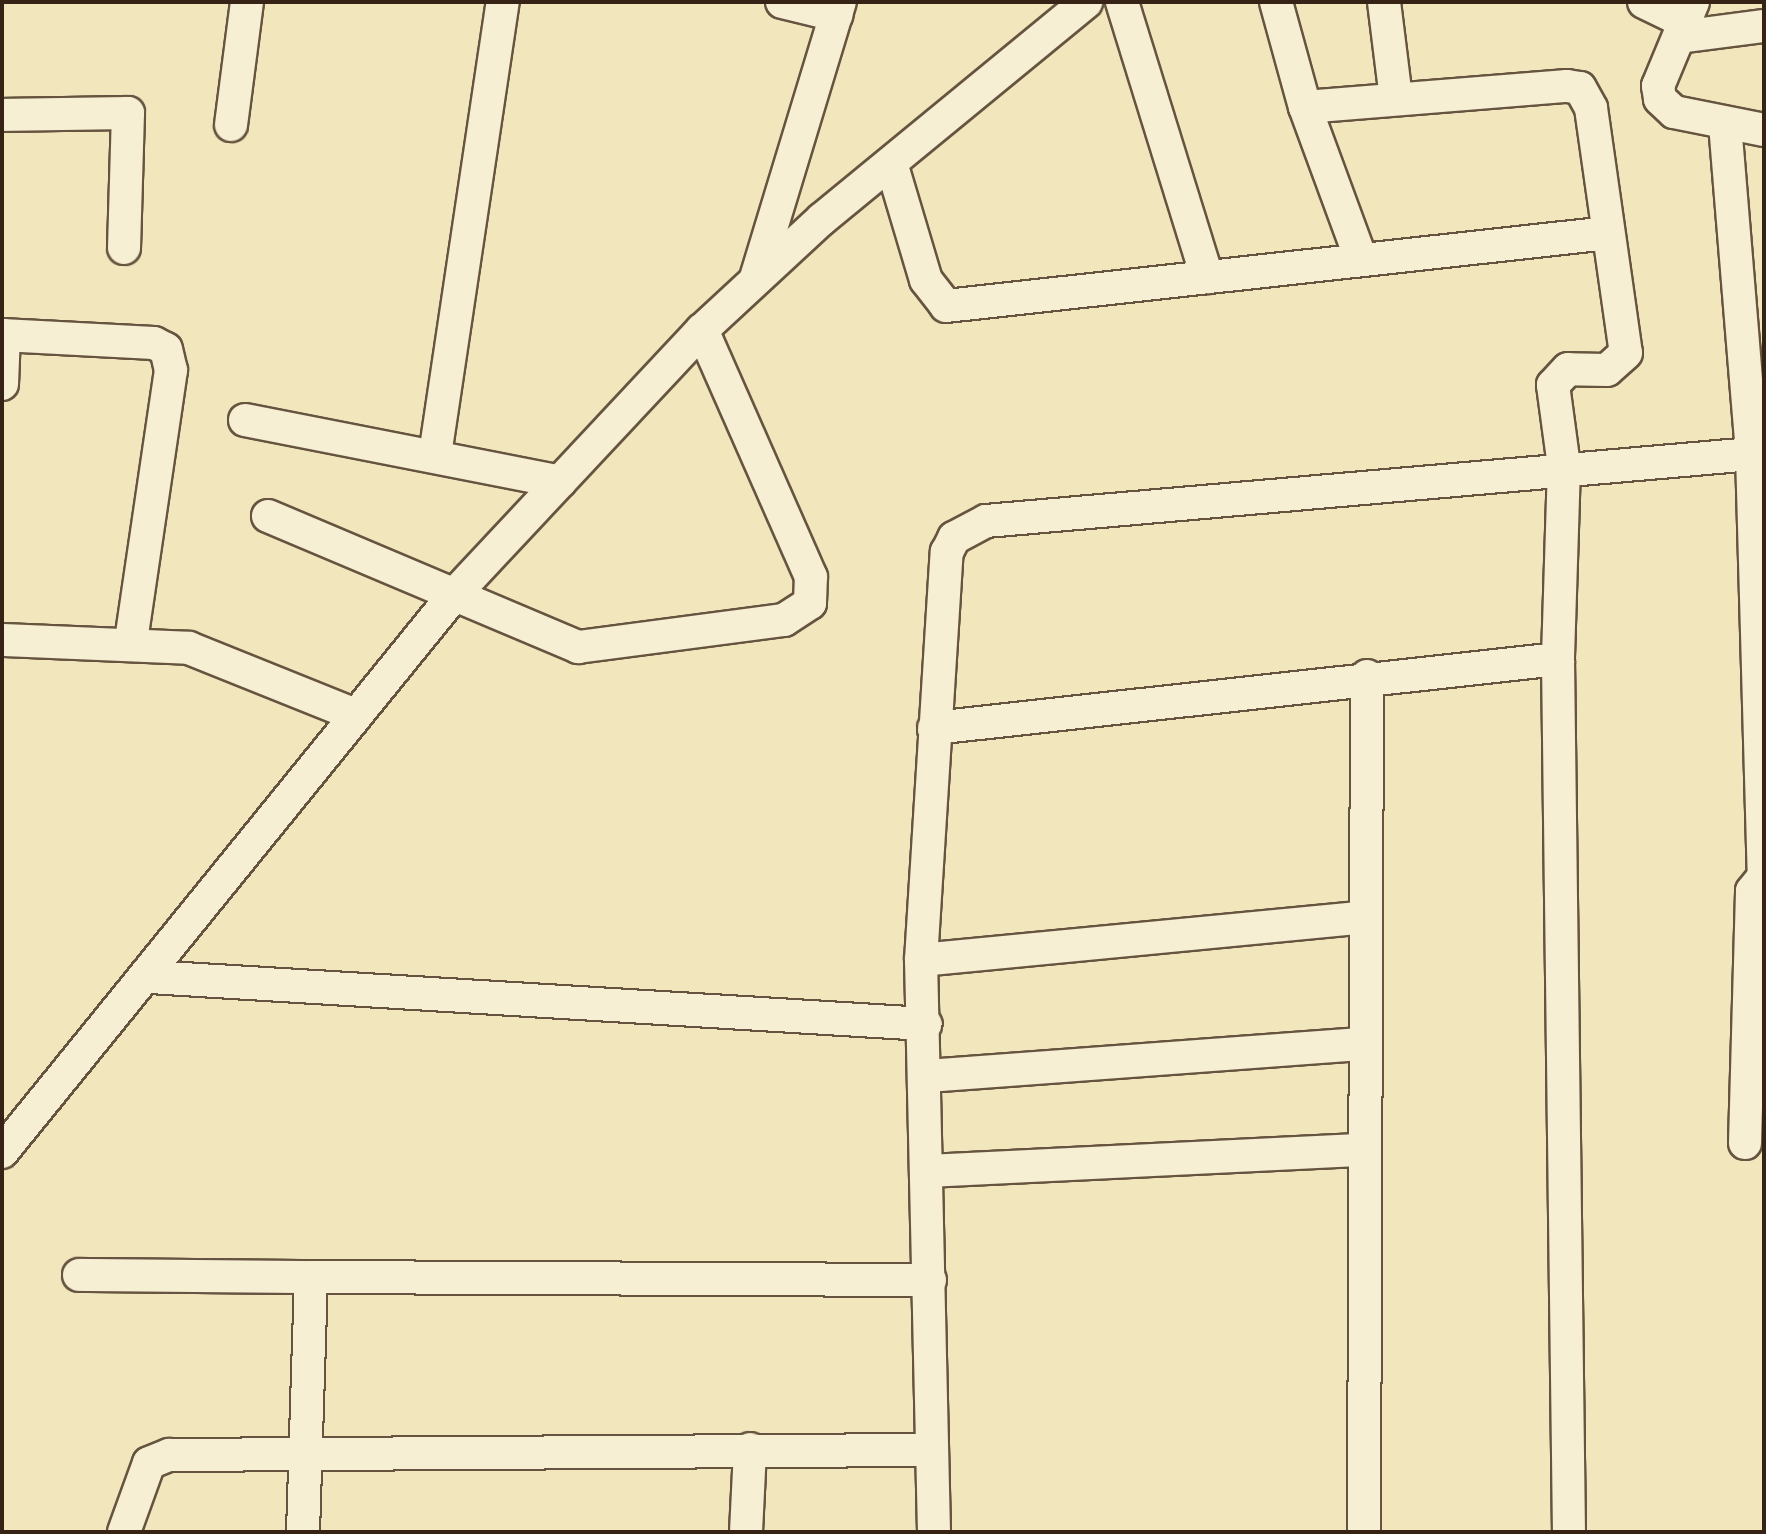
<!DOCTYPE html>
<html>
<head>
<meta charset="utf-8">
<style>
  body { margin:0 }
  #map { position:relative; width:1766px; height:1534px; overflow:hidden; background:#f1e6bc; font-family:Cardo,serif }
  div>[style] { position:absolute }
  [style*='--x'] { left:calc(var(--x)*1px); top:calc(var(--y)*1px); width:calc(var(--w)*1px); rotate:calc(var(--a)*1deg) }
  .roads { filter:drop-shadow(2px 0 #665440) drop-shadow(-2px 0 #665440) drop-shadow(0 2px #665440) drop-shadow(0 -2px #665440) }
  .minor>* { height:32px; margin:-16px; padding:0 16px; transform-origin:16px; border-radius:16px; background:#f6efd3 }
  span { translate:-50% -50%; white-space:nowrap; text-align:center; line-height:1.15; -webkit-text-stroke:7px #f6efd3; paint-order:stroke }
  .frame { position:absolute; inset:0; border:4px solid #372316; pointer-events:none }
</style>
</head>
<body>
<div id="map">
  <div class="roads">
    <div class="minor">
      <div style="--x:782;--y:2;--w:56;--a:13.5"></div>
      <div style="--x:1122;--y:2;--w:288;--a:72.8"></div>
      <div style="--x:1276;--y:2;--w:109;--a:74.6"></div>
      <div style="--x:1305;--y:107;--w:162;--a:69.8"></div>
      <div style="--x:1384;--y:2;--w:97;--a:82.9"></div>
      <div style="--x:1644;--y:2;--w:46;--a:26"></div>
      <div style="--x:1693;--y:2;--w:91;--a:112.6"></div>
      <div style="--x:1658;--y:86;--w:13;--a:81"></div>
      <div style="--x:1660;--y:99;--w:19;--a:43"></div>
      <div style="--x:1674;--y:112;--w:92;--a:11.3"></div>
      <div style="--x:1679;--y:37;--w:86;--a:-7.4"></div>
      <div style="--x:1305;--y:107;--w:263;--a:-4.6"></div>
      <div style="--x:1567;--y:86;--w:13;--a:9"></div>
      <div style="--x:1580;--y:88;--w:23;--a:61"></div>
      <div style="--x:1591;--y:108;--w:247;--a:81.9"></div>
      <div style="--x:1626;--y:353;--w:25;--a:138"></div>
      <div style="--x:1607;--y:370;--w:39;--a:-179"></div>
      <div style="--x:1568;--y:369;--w:22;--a:133"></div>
      <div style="--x:1553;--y:385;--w:82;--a:82.3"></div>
      <div style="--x:1564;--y:466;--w:193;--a:91.8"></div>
      <div style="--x:1558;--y:659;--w:873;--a:89.28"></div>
      <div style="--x:2;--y:115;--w:126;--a:-0.9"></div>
      <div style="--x:128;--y:113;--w:135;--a:91.7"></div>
      <div style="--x:1725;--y:124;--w:331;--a:85.3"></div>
      <div style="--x:1752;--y:454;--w:422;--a:88.4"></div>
      <div style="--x:231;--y:125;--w:124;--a:-82.6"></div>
      <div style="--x:892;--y:166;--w:119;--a:73.4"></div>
      <div style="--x:926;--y:280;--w:33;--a:52"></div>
      <div style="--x:946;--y:306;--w:666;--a:-6.29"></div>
      <div style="--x:756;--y:278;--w:288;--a:-73.1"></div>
      <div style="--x:2;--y:335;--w:152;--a:3"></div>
      <div style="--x:154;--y:343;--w:13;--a:27"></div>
      <div style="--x:166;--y:349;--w:22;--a:77"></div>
      <div style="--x:171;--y:370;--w:274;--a:98.4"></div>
      <div style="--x:2;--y:384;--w:49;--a:-87.7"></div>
      <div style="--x:245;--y:420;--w:321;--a:11.1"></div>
      <div style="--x:435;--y:455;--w:458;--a:-81.5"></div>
      <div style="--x:268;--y:516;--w:337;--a:22.9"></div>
      <div style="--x:578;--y:647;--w:208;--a:-7.5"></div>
      <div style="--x:784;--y:620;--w:31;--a:-33"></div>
      <div style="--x:810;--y:603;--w:26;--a:-88"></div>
      <div style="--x:811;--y:577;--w:270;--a:-113.8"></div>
      <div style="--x:2;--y:640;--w:187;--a:2.4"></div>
      <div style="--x:189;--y:648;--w:177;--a:21.9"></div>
      <div style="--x:934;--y:728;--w:628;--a:-6.31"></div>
      <div style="--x:921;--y:960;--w:442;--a:-5.5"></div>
      <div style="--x:150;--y:977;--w:777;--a:3.47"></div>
      <div style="--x:926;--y:1076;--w:437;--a:-4.2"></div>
      <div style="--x:1745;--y:1143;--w:252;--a:-88.4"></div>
      <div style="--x:1752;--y:891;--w:19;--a:-51"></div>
      <div style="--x:2;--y:1152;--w:716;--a:-50.95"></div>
      <div style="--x:453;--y:596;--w:364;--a:-46.9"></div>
      <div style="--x:702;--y:330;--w:163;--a:-42.8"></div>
      <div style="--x:822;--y:219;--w:342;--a:-39.4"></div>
      <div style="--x:928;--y:1171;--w:435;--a:-2.8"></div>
      <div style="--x:79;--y:1275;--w:232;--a:0.5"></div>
      <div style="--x:124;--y:1532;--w:73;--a:-70.1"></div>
      <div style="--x:149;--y:1463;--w:22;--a:-22"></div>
      <div style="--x:169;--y:1455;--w:763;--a:-0.38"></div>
      <div style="--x:303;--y:1532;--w:255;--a:-88.2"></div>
      <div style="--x:311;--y:1277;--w:619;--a:0.28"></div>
      <div style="--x:746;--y:1532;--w:83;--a:-87.2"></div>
      <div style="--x:934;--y:1532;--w:572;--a:-91.3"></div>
      <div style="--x:921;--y:960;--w:409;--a:-86.4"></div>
      <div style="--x:947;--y:552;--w:16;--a:-63"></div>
      <div style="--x:954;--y:538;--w:36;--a:-28"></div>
      <div style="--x:986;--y:521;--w:781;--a:-5"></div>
      <div style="--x:1364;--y:1532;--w:856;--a:-89.8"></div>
    </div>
  </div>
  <div class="frame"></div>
</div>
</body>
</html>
